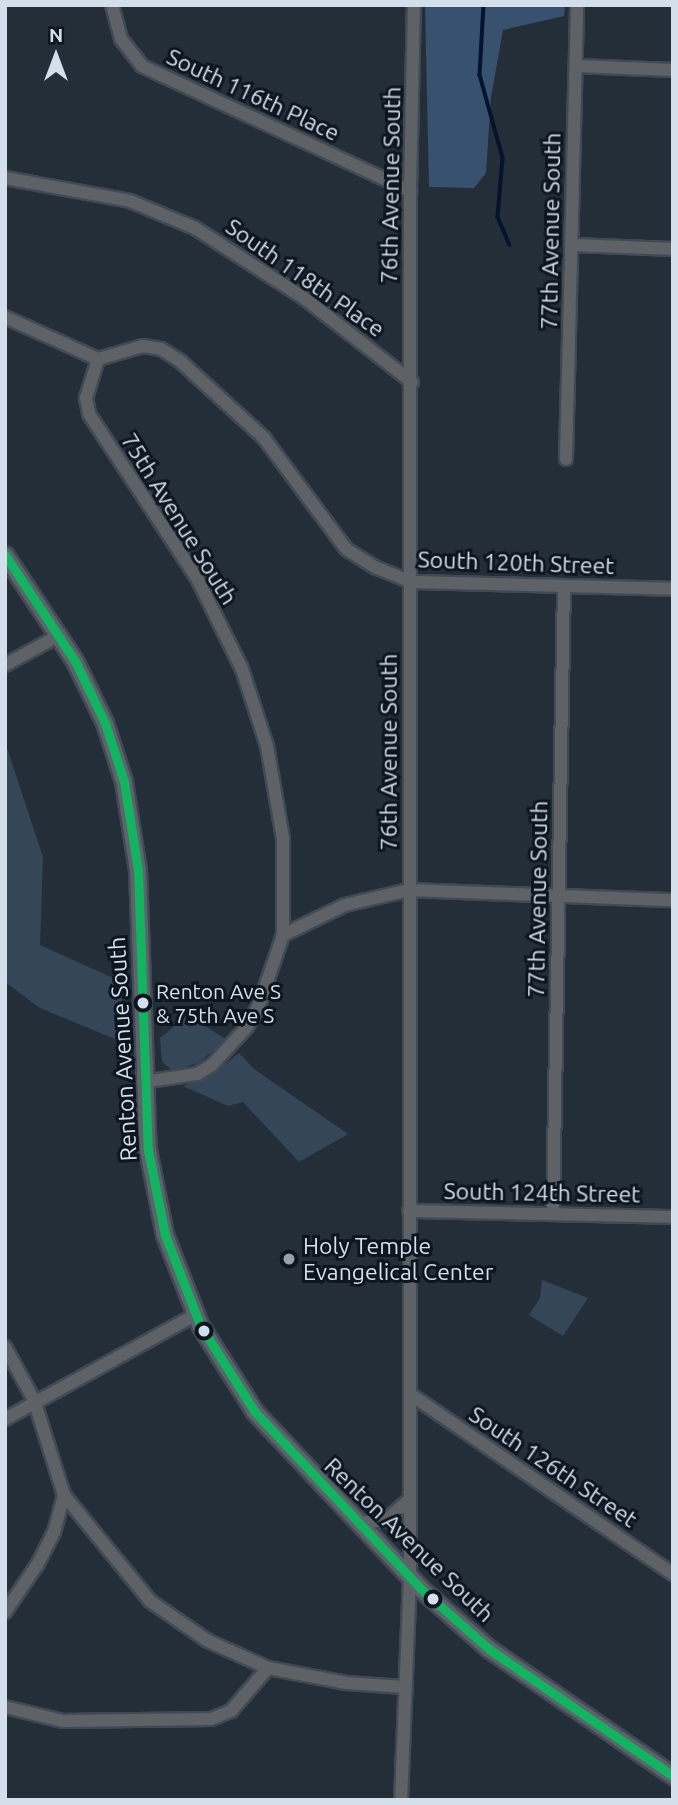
<!DOCTYPE html>
<html>
<head>
<meta charset="utf-8">
<style>
  body { margin:0 }
  #map { position:relative; width:678px; height:1805px; overflow:hidden; background:#232e39; font-family:Ubuntu,sans-serif }
  div>[style] { position:absolute }
  [style*='--x'] { left:calc(var(--x)*1px); top:calc(var(--y)*1px); width:calc(var(--w)*1px); rotate:calc(var(--a)*1deg) }
  .green>* { inset:0; background:#354659 }
  .forest>* { inset:0; background:#37516f }
  .stream>* { height:3.5px; margin:-1.75px; padding:0 1.75px; transform-origin:1.75px; border-radius:1.75px; background:#03142c }
  .roads { filter:drop-shadow(2px 0 #414a54) drop-shadow(-2px 0 #414a54) drop-shadow(0 2px #414a54) drop-shadow(0 -2px #414a54) }
  .minor>* { height:12px; margin:-6px; padding:0 6px; transform-origin:6px; border-radius:6px; background:#5e6267 }
  .major>* { height:16px; margin:-8px; padding:0 8px; transform-origin:8px; border-radius:8px; background:#5c646b }
  .bus-1>* { height:9px; margin:-4.5px; padding:0 4.5px; transform-origin:4.5px; border-radius:4.5px; background:#13b361 }
  .dots>* { width:19px; height:19px; translate:-50% -50%; box-sizing:border-box; border:4px solid #0d151e; border-radius:50% }
  span { translate:-50% -50%; white-space:nowrap; text-align:center; line-height:1.15; -webkit-text-stroke:6px #0d151e; paint-order:stroke }
  .bus-label { font-size:21px; color:#d4dfec }
  .left { translate:0 -50%; text-align:left }
  .street-label { font-size:23px; color:#d4dfec }
  .poi-label { font-size:23px; color:#d4dfec }
  .frame { position:absolute; inset:0; border:7px solid #d4dfec; pointer-events:none }
  .north { position:absolute; left:21px; top:21px; width:70px; height:70px; -webkit-text-stroke:5px #0d151e; paint-order:stroke; rotate:0deg; font-size:19px; font-weight:700; line-height:28px; text-align:center; color:#d4dfec }
  .north::after { content:''; display:block; margin:auto; width:24px; height:32px; background:#d4dfec; clip-path:polygon(50% 0,100% 100%,50% 72%,0 100%) }
</style>
</head>
<body>
<div id="map">
  <div class="green">
    <div style="clip-path:polygon(5px 742px,43px 857px,40px 945px,122px 982px,122px 1042px,40px 1008px,5px 982px)"></div>
    <div style="clip-path:polygon(188px 1015px,227px 1040px,198px 1063px,173px 1071px,162px 1062px,160px 1038px)"></div>
    <div style="clip-path:polygon(239px 1053px,254px 1069px,348px 1134px,299px 1162px,243px 1102px,228px 1106px,183px 1086px,214px 1073px)"></div>
    <div style="clip-path:polygon(542px 1280px,588px 1298px,563px 1336px,529px 1315px,540px 1298px)"></div>
  </div>
  <div class="forest">
    <div style="clip-path:polygon(425px 5px,565px 5px,564px 16px,503px 30px,491px 97px,486px 173px,474px 188px,429px 187px)"></div>
  </div>
  <div class="stream">
    <div style="--x:484;--y:5;--w:70;--a:93.3"></div>
    <div style="--x:480;--y:75;--w:86;--a:74.5"></div>
    <div style="--x:503;--y:158;--w:59;--a:94.8"></div>
    <div style="--x:498;--y:217;--w:30;--a:67"></div>
  </div>
  <div class="roads">
    <div class="minor">
      <div style="--x:112;--y:5;--w:35;--a:75"></div>
      <div style="--x:121;--y:39;--w:34;--a:52"></div>
      <div style="--x:142;--y:66;--w:296;--a:25"></div>
      <div style="--x:576;--y:66;--w:97;--a:2.4"></div>
      <div style="--x:5;--y:178;--w:127;--a:10.4"></div>
      <div style="--x:130;--y:201;--w:70;--a:22.6"></div>
      <div style="--x:195;--y:228;--w:130;--a:32.7"></div>
      <div style="--x:304;--y:298;--w:137;--a:37.9"></div>
      <div style="--x:573;--y:245;--w:100;--a:2.3"></div>
      <div style="--x:5;--y:317;--w:102;--a:24.3"></div>
      <div style="--x:98;--y:359;--w:47;--a:-16.1"></div>
      <div style="--x:143;--y:346;--w:18;--a:9"></div>
      <div style="--x:161;--y:349;--w:22;--a:32"></div>
      <div style="--x:180;--y:361;--w:114;--a:42.5"></div>
      <div style="--x:264;--y:438;--w:138;--a:53.5"></div>
      <div style="--x:346;--y:549;--w:36;--a:32"></div>
      <div style="--x:377;--y:568;--w:38;--a:22"></div>
      <div style="--x:412;--y:582;--w:261;--a:1.5"></div>
      <div style="--x:98;--y:359;--w:41;--a:107.1"></div>
      <div style="--x:86;--y:398;--w:16;--a:79"></div>
      <div style="--x:89;--y:414;--w:199;--a:56.7"></div>
      <div style="--x:198;--y:580;--w:99;--a:63.7"></div>
      <div style="--x:242;--y:669;--w:81;--a:72"></div>
      <div style="--x:267;--y:746;--w:94;--a:80.2"></div>
      <div style="--x:283;--y:839;--w:96;--a:90"></div>
      <div style="--x:283;--y:935;--w:74;--a:108.9"></div>
      <div style="--x:259;--y:1005;--w:25;--a:119"></div>
      <div style="--x:247;--y:1027;--w:52;--a:132.6"></div>
      <div style="--x:212;--y:1065;--w:17;--a:149"></div>
      <div style="--x:197;--y:1074;--w:55;--a:171.6"></div>
      <div style="--x:566;--y:459;--w:454;--a:-88.6"></div>
      <div style="--x:5;--y:665;--w:63;--a:-28.6"></div>
      <div style="--x:283;--y:935;--w:69;--a:-25.8"></div>
      <div style="--x:345;--y:905;--w:66;--a:-13.2"></div>
      <div style="--x:409;--y:890;--w:264;--a:2.2"></div>
      <div style="--x:409;--y:1211;--w:264;--a:1.3"></div>
      <div style="--x:553;--y:1214;--w:628;--a:-89"></div>
      <div style="--x:5;--y:1347;--w:60;--a:61.3"></div>
      <div style="--x:34;--y:1400;--w:100;--a:72.5"></div>
      <div style="--x:64;--y:1495;--w:38;--a:105"></div>
      <div style="--x:54;--y:1532;--w:37;--a:117"></div>
      <div style="--x:37;--y:1565;--w:57;--a:124.2"></div>
      <div style="--x:410;--y:1394;--w:319;--a:34.4"></div>
      <div style="--x:5;--y:1419;--w:217;--a:-28.7"></div>
      <div style="--x:64;--y:1495;--w:136;--a:50.9"></div>
      <div style="--x:150;--y:1601;--w:70;--a:34.6"></div>
      <div style="--x:208;--y:1641;--w:66;--a:24.2"></div>
      <div style="--x:357;--y:1523;--w:29;--a:-6"></div>
      <div style="--x:386;--y:1520;--w:32;--a:-41"></div>
      <div style="--x:5;--y:1707;--w:60;--a:13.6"></div>
      <div style="--x:63;--y:1721;--w:148;--a:-0.8"></div>
      <div style="--x:211;--y:1719;--w:22;--a:-22"></div>
      <div style="--x:231;--y:1711;--w:57;--a:-49.3"></div>
      <div style="--x:268;--y:1668;--w:80;--a:10.8"></div>
      <div style="--x:347;--y:1683;--w:57;--a:4"></div>
      <div style="--x:401;--y:1800;--w:222;--a:-87.7"></div>
      <div style="--x:410;--y:1578;--w:1387;--a:-90"></div>
      <div style="--x:410;--y:191;--w:186;--a:-88.8"></div>
    </div>
    <div class="major">
      <div style="--x:5;--y:555;--w:127;--a:56.6"></div>
      <div style="--x:75;--y:661;--w:69;--a:64.2"></div>
      <div style="--x:105;--y:723;--w:62;--a:72.1"></div>
      <div style="--x:124;--y:782;--w:89;--a:81"></div>
      <div style="--x:138;--y:870;--w:280;--a:88"></div>
      <div style="--x:148;--y:1150;--w:87;--a:78.7"></div>
      <div style="--x:165;--y:1235;--w:97;--a:68.7"></div>
      <div style="--x:200;--y:1325;--w:103;--a:57.7"></div>
      <div style="--x:255;--y:1412;--w:241;--a:46.8"></div>
      <div style="--x:420;--y:1588;--w:92;--a:41.5"></div>
      <div style="--x:489;--y:1649;--w:224;--a:34.6"></div>
    </div>
  </div>
  <div class="bus-1">
    <div style="--x:5;--y:555;--w:127;--a:56.6"></div>
    <div style="--x:75;--y:661;--w:69;--a:64.2"></div>
    <div style="--x:105;--y:723;--w:62;--a:72.1"></div>
    <div style="--x:124;--y:782;--w:89;--a:81"></div>
    <div style="--x:138;--y:870;--w:280;--a:88"></div>
    <div style="--x:148;--y:1150;--w:87;--a:78.7"></div>
    <div style="--x:165;--y:1235;--w:97;--a:68.7"></div>
    <div style="--x:200;--y:1325;--w:103;--a:57.7"></div>
    <div style="--x:255;--y:1412;--w:241;--a:46.8"></div>
    <div style="--x:420;--y:1588;--w:92;--a:41.5"></div>
    <div style="--x:489;--y:1649;--w:224;--a:34.6"></div>
  </div>
  <div class="dots">
    <div style="left:143px;top:1003px;background:#d4dfec"></div>
    <div style="left:289px;top:1259px;background:#96a1ad"></div>
    <div style="left:204px;top:1331px;background:#d4dfec"></div>
    <div style="left:433px;top:1599px;background:#d4dfec"></div>
  </div>
  <div class="bus-label">
    <span class="left" style="left:156px;top:1003px">Renton Ave S<br>&amp; 75th Ave S</span>
  </div>
  <div class="street-label">
    <span style="left:253px;top:95px;rotate:25deg">South 116th Place</span>
    <span style="left:391px;top:185px;rotate:-89deg">76th Avenue South</span>
    <span style="left:551px;top:231px;rotate:-89deg">77th Avenue South</span>
    <span style="left:305px;top:278px;rotate:35deg">South 118th Place</span>
    <span style="left:179px;top:519px;rotate:58deg">75th Avenue South</span>
    <span style="left:516px;top:563px;rotate:2deg">South 120th Street</span>
    <span style="left:389px;top:752px;rotate:-90deg">76th Avenue South</span>
    <span style="left:538px;top:899px;rotate:-89deg">77th Avenue South</span>
    <span style="left:123px;top:1049px;rotate:-93deg">Renton Avenue South</span>
    <span style="left:542px;top:1193px;rotate:1deg">South 124th Street</span>
    <span style="left:553px;top:1467px;rotate:34deg">South 126th Street</span>
    <span style="left:409px;top:1540px;rotate:44deg">Renton Avenue South</span>
  </div>
  <div class="poi-label">
    <span class="left" style="left:303px;top:1259px">Holy Temple<br>Evangelical Center</span>
  </div>
  <div class="frame"></div>
  <div class="north">N</div>
</div>
</body>
</html>
